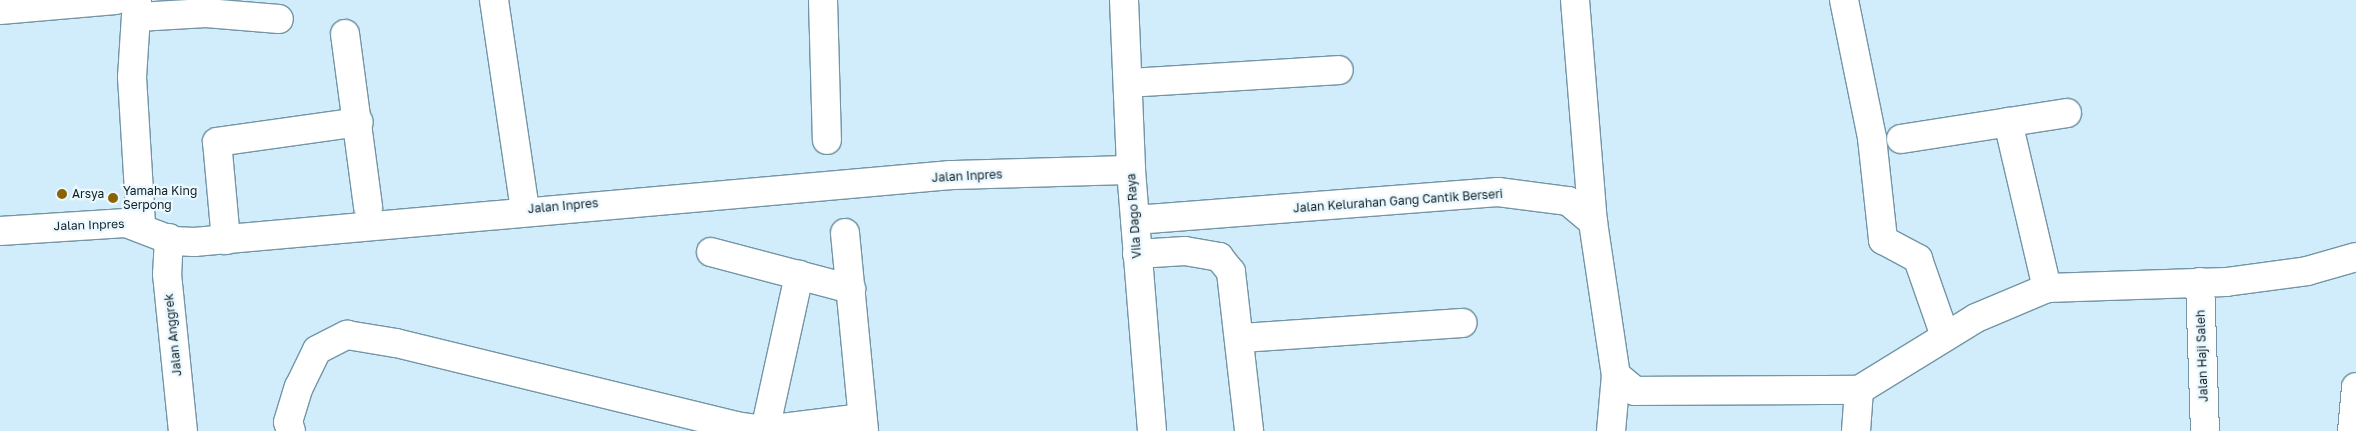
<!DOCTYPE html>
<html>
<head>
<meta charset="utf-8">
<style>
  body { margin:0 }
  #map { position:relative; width:2356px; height:431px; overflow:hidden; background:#d1edfb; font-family:"Golos Text",sans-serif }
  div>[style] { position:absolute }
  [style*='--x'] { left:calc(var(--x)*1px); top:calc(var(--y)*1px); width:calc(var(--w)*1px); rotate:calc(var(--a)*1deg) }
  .roads { filter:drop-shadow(1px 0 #7395a5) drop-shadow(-1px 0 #7395a5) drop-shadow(0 1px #7395a5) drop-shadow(0 -1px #7395a5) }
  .street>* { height:28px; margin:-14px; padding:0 14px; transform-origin:14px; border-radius:14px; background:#fff }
  .dots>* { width:14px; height:14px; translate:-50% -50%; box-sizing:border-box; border:2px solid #eaf8ff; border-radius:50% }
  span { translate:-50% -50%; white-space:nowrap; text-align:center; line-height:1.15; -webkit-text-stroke:4.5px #eaf8ff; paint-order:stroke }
  .street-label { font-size:12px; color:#122026 }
  .poi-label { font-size:12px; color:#122026 }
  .left { translate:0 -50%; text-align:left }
</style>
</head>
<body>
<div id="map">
  <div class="roads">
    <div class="street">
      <div style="--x:137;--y:0;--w:77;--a:93.7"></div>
      <div style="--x:132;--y:77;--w:149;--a:86.5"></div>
      <div style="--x:494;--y:0;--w:211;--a:81.6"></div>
      <div style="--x:823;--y:0;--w:140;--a:88.4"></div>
      <div style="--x:1124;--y:0;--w:170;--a:87.6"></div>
      <div style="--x:1131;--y:170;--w:262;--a:85.4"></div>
      <div style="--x:1575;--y:0;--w:223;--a:85.4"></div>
      <div style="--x:1844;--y:0;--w:141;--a:78.5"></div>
      <div style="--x:1872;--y:138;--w:103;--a:83.8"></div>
      <div style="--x:1883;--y:240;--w:40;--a:28"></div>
      <div style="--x:1918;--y:259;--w:82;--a:70.7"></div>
      <div style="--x:0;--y:10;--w:116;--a:-4.9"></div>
      <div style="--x:138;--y:17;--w:68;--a:-3.4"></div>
      <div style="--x:206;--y:13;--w:73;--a:4.7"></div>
      <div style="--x:345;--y:34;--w:175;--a:82.4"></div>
      <div style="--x:1128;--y:83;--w:211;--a:-3.5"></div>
      <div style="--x:2008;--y:122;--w:171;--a:76.8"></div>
      <div style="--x:1901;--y:139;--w:168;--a:-8.9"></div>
      <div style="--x:1135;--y:220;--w:364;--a:-4.4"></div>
      <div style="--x:1498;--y:192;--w:71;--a:7.3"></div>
      <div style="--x:1568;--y:201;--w:33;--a:40"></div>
      <div style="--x:1593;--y:222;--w:155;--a:81.5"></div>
      <div style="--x:1616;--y:375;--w:25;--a:40"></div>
      <div style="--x:1635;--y:391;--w:224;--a:-0.3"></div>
      <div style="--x:1859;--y:390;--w:137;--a:-31.6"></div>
      <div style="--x:1976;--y:318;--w:77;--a:-22.9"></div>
      <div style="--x:2047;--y:288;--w:179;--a:-1.9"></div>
      <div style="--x:2226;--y:282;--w:82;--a:-7.7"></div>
      <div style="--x:2307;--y:271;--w:51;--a:-15.9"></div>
      <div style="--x:0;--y:231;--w:126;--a:-3.6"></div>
      <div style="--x:126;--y:223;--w:50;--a:21"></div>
      <div style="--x:173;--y:241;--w:21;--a:3"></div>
      <div style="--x:194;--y:242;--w:760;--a:-5.06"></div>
      <div style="--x:951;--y:175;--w:180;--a:-1.6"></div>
      <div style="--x:845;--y:233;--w:199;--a:84.5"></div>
      <div style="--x:169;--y:238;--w:36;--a:93"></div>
      <div style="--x:167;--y:274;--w:158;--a:84.2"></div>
      <div style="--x:226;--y:240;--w:98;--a:-95.2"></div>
      <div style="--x:217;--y:142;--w:143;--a:-8"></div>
      <div style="--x:711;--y:252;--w:145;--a:14.8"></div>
      <div style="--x:1137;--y:254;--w:48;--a:-3.6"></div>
      <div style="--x:1185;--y:251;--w:35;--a:10"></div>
      <div style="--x:1219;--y:257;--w:19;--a:51"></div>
      <div style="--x:1231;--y:272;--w:160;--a:83.5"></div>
      <div style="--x:2200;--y:282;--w:149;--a:88.1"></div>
      <div style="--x:1241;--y:338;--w:222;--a:-3.9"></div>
      <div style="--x:765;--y:430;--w:159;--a:-77.6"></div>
      <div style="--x:291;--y:431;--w:9;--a:-108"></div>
      <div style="--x:288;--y:422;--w:37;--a:-73"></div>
      <div style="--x:299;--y:387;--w:41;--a:-64.1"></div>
      <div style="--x:317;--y:350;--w:34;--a:-27"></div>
      <div style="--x:347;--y:335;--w:50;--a:9.3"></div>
      <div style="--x:396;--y:343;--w:350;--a:13.7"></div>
      <div style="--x:736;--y:426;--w:29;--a:8"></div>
      <div style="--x:765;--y:430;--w:98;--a:-7.1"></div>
      <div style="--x:1611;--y:431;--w:56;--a:-84.9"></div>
      <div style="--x:1856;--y:431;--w:41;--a:-85.8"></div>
      <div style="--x:2352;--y:431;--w:44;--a:-84.8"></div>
    </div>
  </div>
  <div class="dots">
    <div style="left:62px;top:194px;background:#8b6204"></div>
    <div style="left:113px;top:198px;background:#8b6204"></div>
  </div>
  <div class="street-label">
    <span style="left:967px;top:176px;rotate:-3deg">Jalan Inpres</span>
    <span style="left:1398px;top:201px;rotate:-4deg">Jalan Kelurahan Gang Cantik Berseri</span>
    <span style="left:563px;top:206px;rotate:-5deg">Jalan Inpres</span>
    <span style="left:1134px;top:216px;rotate:-94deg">Vila Dago Raya</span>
    <span style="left:89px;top:225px;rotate:-2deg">Jalan Inpres</span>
    <span style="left:173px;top:335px;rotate:-96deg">Jalan Anggrek</span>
    <span style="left:2202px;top:356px;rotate:-92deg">Jalan Haji Saleh</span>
  </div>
  <div class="poi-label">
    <span class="left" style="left:123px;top:198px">Yamaha King<br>Serpong</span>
    <span class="left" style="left:72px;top:194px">Arsya</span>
  </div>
</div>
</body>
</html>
